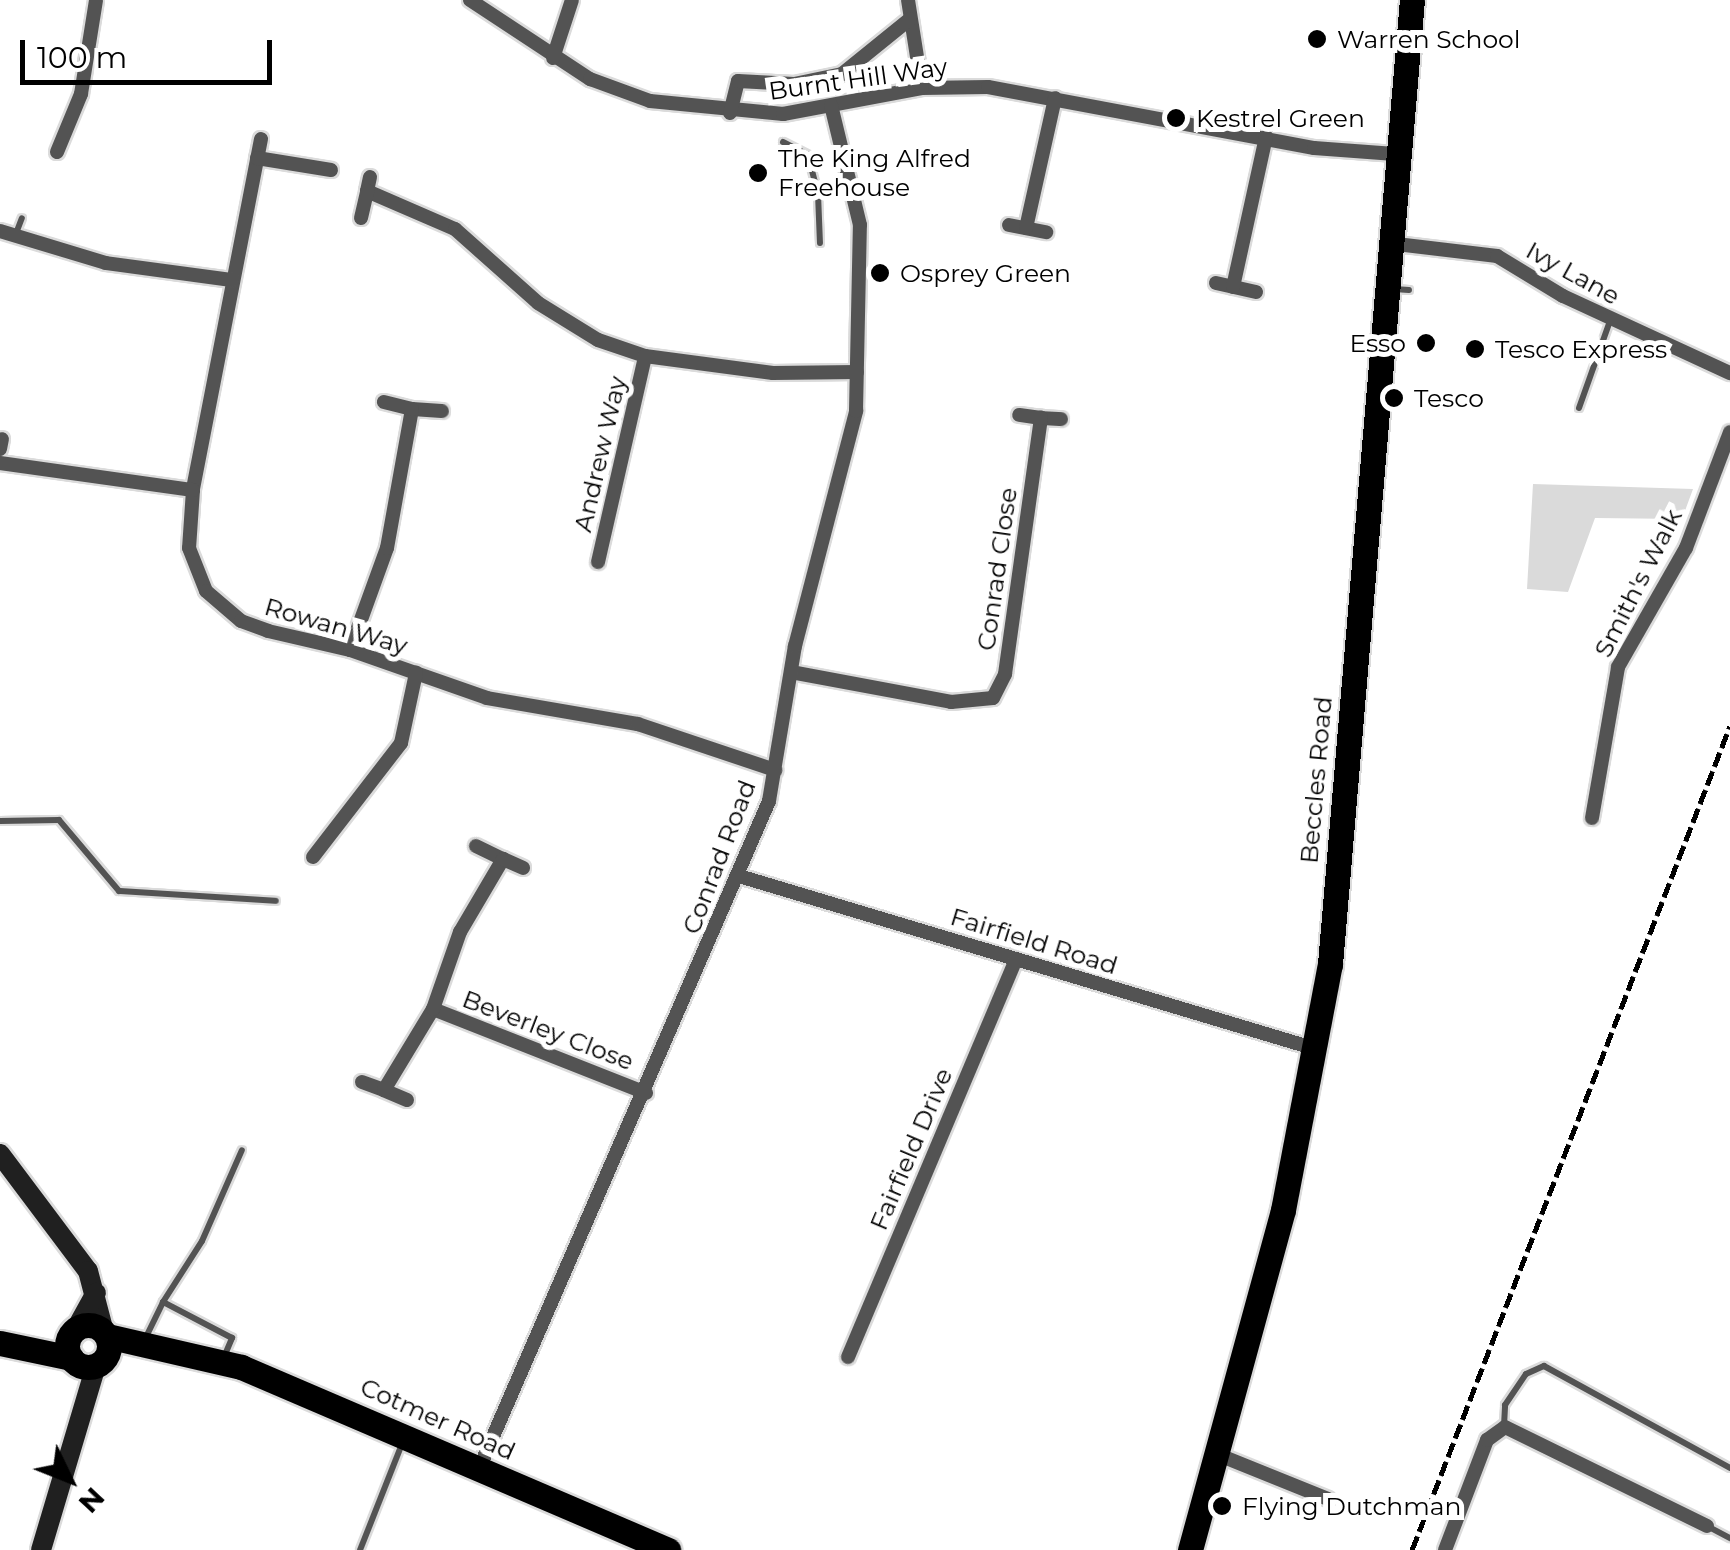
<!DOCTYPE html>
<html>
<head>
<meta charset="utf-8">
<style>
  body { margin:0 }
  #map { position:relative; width:1730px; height:1550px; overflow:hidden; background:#fff; font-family:Montserrat,sans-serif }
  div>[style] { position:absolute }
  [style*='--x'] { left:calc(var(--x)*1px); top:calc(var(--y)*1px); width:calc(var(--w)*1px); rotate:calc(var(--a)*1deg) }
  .green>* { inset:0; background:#dadada }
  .roads { filter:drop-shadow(2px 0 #dbdbdb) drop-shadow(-2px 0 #dbdbdb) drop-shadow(0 2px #dbdbdb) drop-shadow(0 -2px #dbdbdb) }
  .lane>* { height:6px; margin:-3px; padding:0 3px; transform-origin:3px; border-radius:3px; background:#535353 }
  .street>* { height:14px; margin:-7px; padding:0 7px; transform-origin:7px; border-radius:7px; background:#535353 }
  .secondary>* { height:20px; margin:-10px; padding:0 10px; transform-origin:10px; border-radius:10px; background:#202020 }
  .highway>* { height:25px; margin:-12.5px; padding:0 12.5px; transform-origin:12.5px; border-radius:12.5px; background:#000 }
  .highway>.ring { margin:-12.5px; padding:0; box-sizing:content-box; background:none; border:25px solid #000; border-radius:50% }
  .rail>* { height:5px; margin-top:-2.5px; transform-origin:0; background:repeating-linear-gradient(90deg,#000 0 15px,transparent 0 20px) }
  .dots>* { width:28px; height:28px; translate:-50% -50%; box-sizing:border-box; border:5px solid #fff; border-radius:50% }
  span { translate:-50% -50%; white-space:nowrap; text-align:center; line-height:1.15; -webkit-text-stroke:10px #fff; paint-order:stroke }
  .poi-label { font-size:25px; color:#000 }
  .left { translate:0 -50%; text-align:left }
  .right { translate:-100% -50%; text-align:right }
  .street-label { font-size:25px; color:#000 }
  .north { position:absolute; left:20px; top:1430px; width:100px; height:100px; -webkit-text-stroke:8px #fff; paint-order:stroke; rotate:133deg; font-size:28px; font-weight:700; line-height:40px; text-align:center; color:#000 }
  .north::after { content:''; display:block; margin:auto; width:35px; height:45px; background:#000; clip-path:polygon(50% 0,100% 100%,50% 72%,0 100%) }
  .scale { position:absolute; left:20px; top:40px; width:252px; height:45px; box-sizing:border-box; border:5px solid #000; border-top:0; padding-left:12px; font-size:30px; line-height:35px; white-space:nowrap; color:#000; -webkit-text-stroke:8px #fff; paint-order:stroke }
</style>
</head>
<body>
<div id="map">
  <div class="green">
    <div style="clip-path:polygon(1533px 484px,1693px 489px,1682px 519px,1595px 518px,1568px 592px,1527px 589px)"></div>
  </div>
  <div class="roads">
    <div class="lane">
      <div style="--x:783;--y:142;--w:28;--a:27"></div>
      <div style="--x:808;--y:155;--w:40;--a:75.6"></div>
      <div style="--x:818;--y:194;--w:32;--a:-9"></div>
      <div style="--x:818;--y:194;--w:49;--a:87.7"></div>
      <div style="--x:15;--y:236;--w:19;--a:-69"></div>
      <div style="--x:1394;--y:289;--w:15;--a:4"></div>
      <div style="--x:1579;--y:408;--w:92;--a:-70.4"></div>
      <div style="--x:0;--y:821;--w:59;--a:-1"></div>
      <div style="--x:59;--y:820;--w:93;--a:49.8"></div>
      <div style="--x:119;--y:891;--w:157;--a:3.6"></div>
      <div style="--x:146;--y:1337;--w:39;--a:-64"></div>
      <div style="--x:224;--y:1357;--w:21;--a:-67"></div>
      <div style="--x:232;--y:1338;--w:78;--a:-152.4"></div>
      <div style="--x:163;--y:1302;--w:72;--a:-57.4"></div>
      <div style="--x:202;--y:1241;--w:99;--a:-66.3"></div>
      <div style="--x:1504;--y:1426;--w:21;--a:-87"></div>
      <div style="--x:1505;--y:1405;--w:37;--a:-56"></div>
      <div style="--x:1526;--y:1374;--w:20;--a:-24"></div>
      <div style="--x:1544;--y:1366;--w:212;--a:28.7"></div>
      <div style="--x:1709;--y:1527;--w:24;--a:28"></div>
      <div style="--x:360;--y:1550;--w:114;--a:-68.4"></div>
    </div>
    <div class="street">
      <div style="--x:470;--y:0;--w:144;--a:33.4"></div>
      <div style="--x:590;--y:79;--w:64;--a:20.1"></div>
      <div style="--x:650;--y:101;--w:134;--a:5.6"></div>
      <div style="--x:783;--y:114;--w:141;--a:-10.6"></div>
      <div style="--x:922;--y:88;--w:66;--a:-0.9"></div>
      <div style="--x:988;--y:87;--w:332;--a:10.6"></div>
      <div style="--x:1314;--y:148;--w:81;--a:4.2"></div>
      <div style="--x:908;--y:0;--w:89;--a:81"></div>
      <div style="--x:553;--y:58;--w:61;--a:-71.9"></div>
      <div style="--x:730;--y:113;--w:33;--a:-76"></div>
      <div style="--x:738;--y:81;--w:56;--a:3.1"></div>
      <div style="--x:794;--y:84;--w:49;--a:-11.8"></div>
      <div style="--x:842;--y:74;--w:87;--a:-39"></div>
      <div style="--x:261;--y:139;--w:358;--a:101"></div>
      <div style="--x:193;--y:490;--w:58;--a:93.9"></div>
      <div style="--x:189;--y:548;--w:46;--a:68.4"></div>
      <div style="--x:206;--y:591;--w:46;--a:40.6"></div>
      <div style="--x:241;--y:621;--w:29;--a:20"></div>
      <div style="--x:268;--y:631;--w:84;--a:13"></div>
      <div style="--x:350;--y:650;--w:145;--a:19.3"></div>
      <div style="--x:487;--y:698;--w:153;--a:9.8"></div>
      <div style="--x:638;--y:724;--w:145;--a:18.6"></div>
      <div style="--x:57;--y:152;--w:63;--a:-67.5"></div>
      <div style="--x:81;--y:94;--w:95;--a:-80.9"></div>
      <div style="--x:257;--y:158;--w:75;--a:9.2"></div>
      <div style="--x:370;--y:177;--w:14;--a:102"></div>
      <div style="--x:367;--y:191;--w:96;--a:23.4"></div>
      <div style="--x:455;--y:229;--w:111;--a:41.7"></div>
      <div style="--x:538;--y:303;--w:70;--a:31.7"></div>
      <div style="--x:598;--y:340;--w:50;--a:18.8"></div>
      <div style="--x:645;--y:356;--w:129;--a:7.6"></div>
      <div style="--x:773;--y:373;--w:84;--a:-0.7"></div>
      <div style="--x:361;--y:218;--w:28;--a:-77"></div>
      <div style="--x:1009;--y:225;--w:38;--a:11"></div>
      <div style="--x:1026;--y:228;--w:133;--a:-77.4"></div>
      <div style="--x:0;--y:231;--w:111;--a:16.8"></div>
      <div style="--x:106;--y:263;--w:127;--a:7.7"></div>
      <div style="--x:1388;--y:243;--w:110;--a:6.8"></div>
      <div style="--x:1497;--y:256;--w:77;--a:31.2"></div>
      <div style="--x:1563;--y:296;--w:184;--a:24.8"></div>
      <div style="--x:1216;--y:283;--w:41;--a:12.7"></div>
      <div style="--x:1233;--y:287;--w:154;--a:-77.6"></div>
      <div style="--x:412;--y:409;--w:30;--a:4"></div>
      <div style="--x:1041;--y:418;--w:20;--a:3"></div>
      <div style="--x:0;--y:449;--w:10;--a:-79"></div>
      <div style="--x:0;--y:463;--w:195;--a:8"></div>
      <div style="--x:598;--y:562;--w:211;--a:-77.1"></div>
      <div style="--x:350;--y:650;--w:109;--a:-70.1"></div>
      <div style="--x:387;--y:548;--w:141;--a:-79.8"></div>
      <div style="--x:412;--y:409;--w:29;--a:-166"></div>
      <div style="--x:791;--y:672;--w:163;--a:10.6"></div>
      <div style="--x:951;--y:702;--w:42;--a:-5.4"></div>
      <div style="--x:993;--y:698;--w:27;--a:-63"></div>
      <div style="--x:1005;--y:674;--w:259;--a:-82"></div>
      <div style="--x:1041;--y:418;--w:22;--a:-172"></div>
      <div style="--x:1592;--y:818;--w:153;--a:-80.2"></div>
      <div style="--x:1618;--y:667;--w:137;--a:-60.3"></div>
      <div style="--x:1686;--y:548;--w:124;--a:-69.2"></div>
      <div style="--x:476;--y:846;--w:30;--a:26"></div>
      <div style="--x:313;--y:857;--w:144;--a:-52.3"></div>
      <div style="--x:401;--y:743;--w:72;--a:-77.9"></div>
      <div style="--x:739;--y:876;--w:602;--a:16.69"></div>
      <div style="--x:433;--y:1009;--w:229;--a:21.5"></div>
      <div style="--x:362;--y:1082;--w:23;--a:20"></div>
      <div style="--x:407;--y:1100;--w:25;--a:-157"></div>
      <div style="--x:384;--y:1090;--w:95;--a:-58.8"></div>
      <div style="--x:433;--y:1009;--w:82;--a:-70.7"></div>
      <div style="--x:460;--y:932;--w:85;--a:-59.5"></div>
      <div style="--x:503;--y:859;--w:22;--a:24"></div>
      <div style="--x:848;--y:1357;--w:432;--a:-67.1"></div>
      <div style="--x:1214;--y:1453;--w:123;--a:22"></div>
      <div style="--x:478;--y:1471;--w:730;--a:-66.52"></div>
      <div style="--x:769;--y:801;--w:157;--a:-80.5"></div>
      <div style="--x:795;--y:646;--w:243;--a:-75.4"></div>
      <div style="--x:856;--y:411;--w:186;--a:-88.8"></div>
      <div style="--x:860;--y:225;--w:123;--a:-103.6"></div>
      <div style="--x:1445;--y:1550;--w:118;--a:-69.1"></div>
      <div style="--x:1487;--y:1440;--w:22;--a:-36"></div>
      <div style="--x:1505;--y:1427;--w:225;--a:26.1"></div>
    </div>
    <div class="secondary">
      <div style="--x:0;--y:1154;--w:146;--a:53.1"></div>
      <div style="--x:88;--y:1271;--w:63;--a:75.3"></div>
      <div style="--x:77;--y:1327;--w:39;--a:-61"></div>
      <div style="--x:41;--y:1550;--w:193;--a:-73.4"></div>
    </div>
    <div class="highway">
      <div class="ring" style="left:67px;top:1325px;width:17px;height:17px"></div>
      <div style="--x:107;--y:1336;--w:138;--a:13"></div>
      <div style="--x:241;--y:1367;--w:465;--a:23.2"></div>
      <div style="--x:0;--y:1343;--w:73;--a:11.9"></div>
      <div style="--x:1190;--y:1550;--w:352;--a:-74.7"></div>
      <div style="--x:1283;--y:1210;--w:250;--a:-79.2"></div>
      <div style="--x:1330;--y:964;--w:967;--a:-85.14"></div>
    </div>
  </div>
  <div class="rail">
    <div style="--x:1412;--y:1550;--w:883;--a:-68.9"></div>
  </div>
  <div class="dots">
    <div style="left:1317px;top:39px;background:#000"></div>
    <div style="left:1176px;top:118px;background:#000"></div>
    <div style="left:758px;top:173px;background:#000"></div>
    <div style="left:880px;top:273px;background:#000"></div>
    <div style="left:1426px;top:343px;background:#000"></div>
    <div style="left:1475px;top:349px;background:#000"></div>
    <div style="left:1394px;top:398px;background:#000"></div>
    <div style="left:1222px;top:1506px;background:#000"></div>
  </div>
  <div class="poi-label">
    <span class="left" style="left:1337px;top:39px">Warren School</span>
    <span class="left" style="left:1196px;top:118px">Kestrel Green</span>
    <span class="left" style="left:778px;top:173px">The King Alfred<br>Freehouse</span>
    <span class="left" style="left:900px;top:273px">Osprey Green</span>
    <span class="right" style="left:1406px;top:343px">Esso</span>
    <span class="left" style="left:1495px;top:349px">Tesco Express</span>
    <span class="left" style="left:1414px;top:398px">Tesco</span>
    <span class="left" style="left:1242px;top:1506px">Flying Dutchman</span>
  </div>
  <div class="street-label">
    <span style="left:858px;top:79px;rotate:-8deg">Burnt Hill Way</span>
    <span style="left:1573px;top:273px;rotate:29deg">Ivy Lane</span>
    <span style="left:600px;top:454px;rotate:-77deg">Andrew Way</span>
    <span style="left:997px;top:569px;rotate:-82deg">Conrad Close</span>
    <span style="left:1638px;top:583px;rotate:-63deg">Smith's Walk</span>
    <span style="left:336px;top:626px;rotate:16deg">Rowan Way</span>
    <span style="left:1316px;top:780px;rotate:-85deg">Beccles Road</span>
    <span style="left:719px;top:857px;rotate:-69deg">Conrad Road</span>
    <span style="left:1034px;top:941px;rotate:17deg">Fairfield Road</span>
    <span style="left:548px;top:1030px;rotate:21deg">Beverley Close</span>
    <span style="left:911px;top:1149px;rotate:-67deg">Fairfield Drive</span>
    <span style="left:438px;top:1419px;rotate:24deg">Cotmer Road</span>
  </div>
  <div class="north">N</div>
  <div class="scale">100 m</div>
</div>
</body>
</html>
